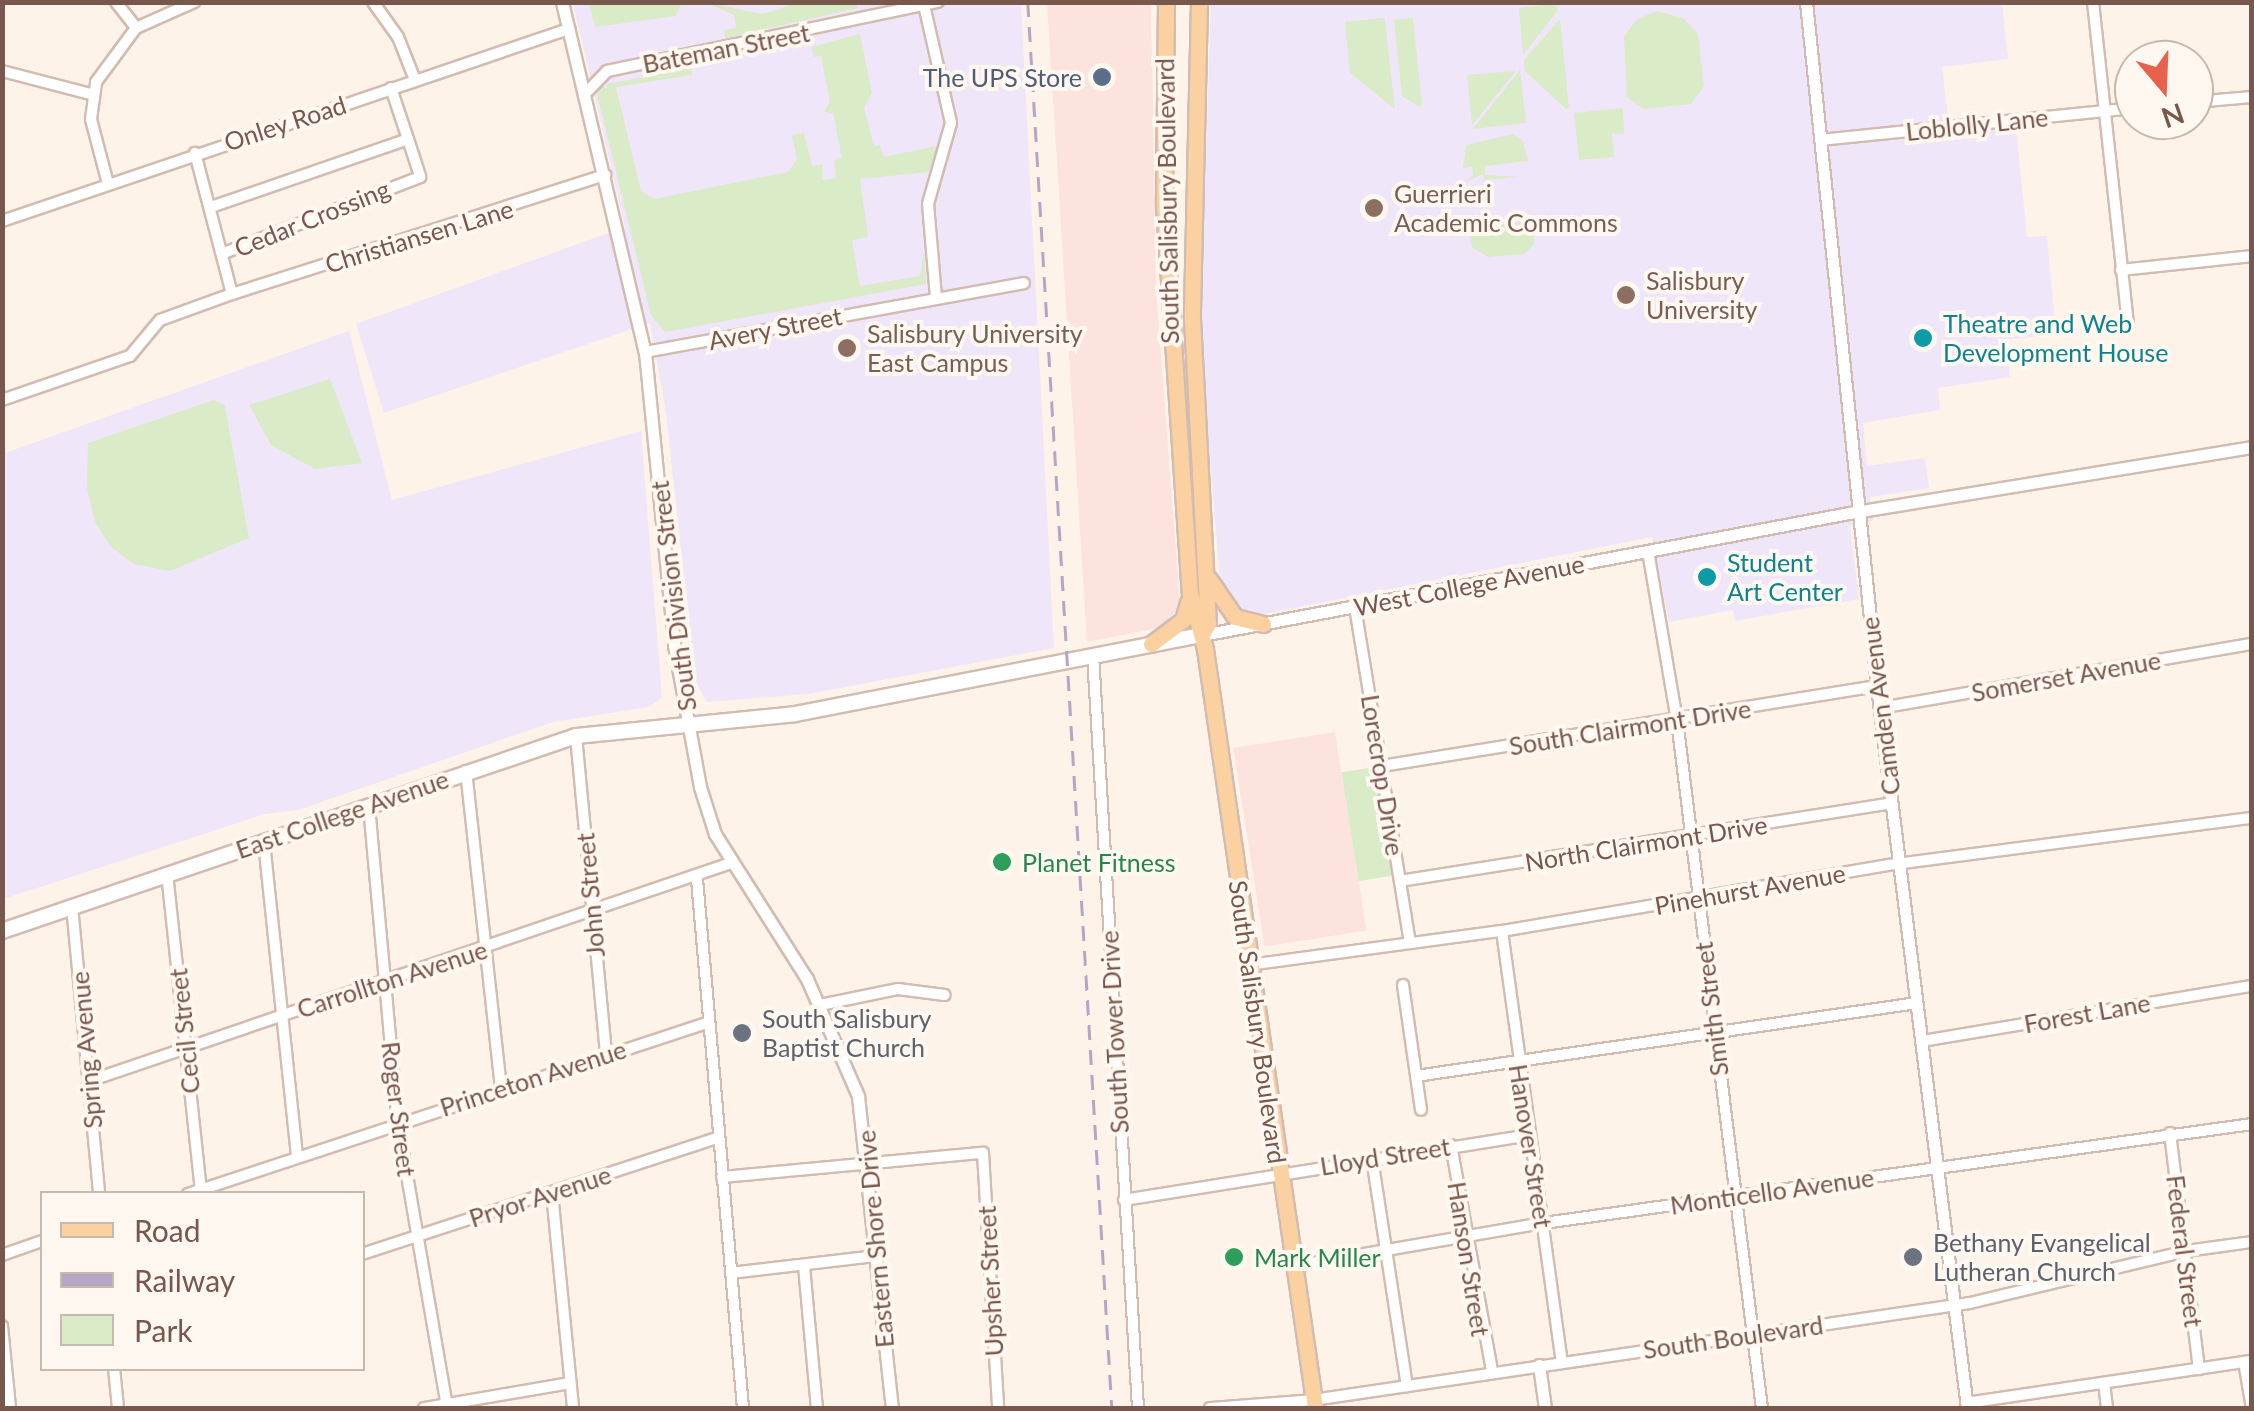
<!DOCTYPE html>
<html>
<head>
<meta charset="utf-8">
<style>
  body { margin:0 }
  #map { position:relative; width:2254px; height:1411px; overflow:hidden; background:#fdf3e9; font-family:Lato,sans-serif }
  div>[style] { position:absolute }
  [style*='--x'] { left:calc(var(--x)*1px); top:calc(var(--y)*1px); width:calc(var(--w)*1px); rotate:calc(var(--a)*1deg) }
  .commercial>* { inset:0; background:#fde3dd; transform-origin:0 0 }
  .education>* { inset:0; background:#f0e6f9 }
  .green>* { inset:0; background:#d9ebc7; transform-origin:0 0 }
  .roads { filter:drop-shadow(2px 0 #d2bcb1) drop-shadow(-2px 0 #d2bcb1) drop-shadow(0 2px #d2bcb1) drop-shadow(0 -2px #d2bcb1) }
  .minor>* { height:10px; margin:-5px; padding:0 5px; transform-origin:5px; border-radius:5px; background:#fff }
  .tertiary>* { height:11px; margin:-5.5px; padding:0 5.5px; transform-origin:5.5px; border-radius:5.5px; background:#fff }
  .secondary>* { height:14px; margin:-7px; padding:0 7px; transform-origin:7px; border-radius:7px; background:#fff }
  .primary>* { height:15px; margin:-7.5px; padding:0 7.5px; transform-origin:7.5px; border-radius:7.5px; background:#fbd1a2 }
  .rail>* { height:2.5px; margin-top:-1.25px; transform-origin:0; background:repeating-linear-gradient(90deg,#b5a6c8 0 15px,transparent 0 25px) }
  .dots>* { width:28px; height:28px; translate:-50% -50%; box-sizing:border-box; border:5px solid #fff8f0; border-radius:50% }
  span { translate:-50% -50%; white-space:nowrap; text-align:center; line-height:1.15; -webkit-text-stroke:8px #fff8f0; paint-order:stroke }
  .street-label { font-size:25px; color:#78574c }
  .service-label { font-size:25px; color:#4e5e75 }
  .right { translate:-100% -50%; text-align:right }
  .education-label { font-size:25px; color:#785e54 }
  .left { translate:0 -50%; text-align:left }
  .culture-label { font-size:25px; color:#0d838f }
  .leisure-label { font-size:25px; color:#27864d }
  .worship-label { font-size:25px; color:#5b616d }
  .frame { position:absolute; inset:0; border:5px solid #78574c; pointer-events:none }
  .legend { position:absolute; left:40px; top:1191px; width:325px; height:180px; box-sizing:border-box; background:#fff8f0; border:2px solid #c9b8ae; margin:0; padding:12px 18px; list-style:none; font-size:30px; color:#78574c }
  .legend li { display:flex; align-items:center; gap:20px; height:50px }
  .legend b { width:50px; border:2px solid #c9b8ae }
  .north { position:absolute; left:2114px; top:40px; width:100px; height:100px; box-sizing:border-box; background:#fff8f0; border:2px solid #c9b8ae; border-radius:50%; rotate:161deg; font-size:28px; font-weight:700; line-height:40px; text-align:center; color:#78574c }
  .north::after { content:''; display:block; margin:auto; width:35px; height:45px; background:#e7614e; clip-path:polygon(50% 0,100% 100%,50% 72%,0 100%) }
</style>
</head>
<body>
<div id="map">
  <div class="commercial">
    <div style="clip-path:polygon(1047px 3px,1151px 3px,1156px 289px,1180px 605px,1164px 627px,1087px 642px)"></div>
    <div style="left:1335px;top:732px;width:201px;height:103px;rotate:81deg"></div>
  </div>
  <div class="education">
    <div style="clip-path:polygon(573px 3px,1021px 3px,1054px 648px,808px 694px,707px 702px,695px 680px,666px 412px,650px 323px,384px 413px,356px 324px,625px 227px)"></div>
    <div style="clip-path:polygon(1211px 3px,2002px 3px,2008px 59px,1942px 67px,1950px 134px,2016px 127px,2027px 237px,2047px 236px,2056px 334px,2006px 340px,2010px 377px,1938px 388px,1940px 410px,1863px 423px,1867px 466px,1925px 458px,1929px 488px,1870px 497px,1873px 521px,1850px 526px,1859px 599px,1735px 621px,1733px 610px,1669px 622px,1652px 537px,1264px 614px,1235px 610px,1220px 584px,1200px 328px)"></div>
    <div style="clip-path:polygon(349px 331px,392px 500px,641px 431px,662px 698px,649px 707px,553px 722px,298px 810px,265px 814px,3px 899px,2px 454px)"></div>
  </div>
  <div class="green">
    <div style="clip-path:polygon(682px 2px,676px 16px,595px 27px,589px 3px)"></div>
    <div style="clip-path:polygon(797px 3px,856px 3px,858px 8px,725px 38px,724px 30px,736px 28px,734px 15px,708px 3px,763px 14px)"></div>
    <div style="clip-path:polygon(1554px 4px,1558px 10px,1523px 55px,1519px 8px)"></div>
    <div style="clip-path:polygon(1656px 11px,1683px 18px,1698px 34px,1704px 86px,1691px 104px,1643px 109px,1627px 97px,1624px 37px,1636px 20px)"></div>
    <div style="clip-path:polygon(1384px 18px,1385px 21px,1395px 109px,1350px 73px,1345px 22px)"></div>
    <div style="clip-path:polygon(1413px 18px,1422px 105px,1420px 107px,1402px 96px,1394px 20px)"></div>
    <div style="clip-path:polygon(1560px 19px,1569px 108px,1566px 109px,1525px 71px,1524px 60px)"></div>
    <div style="clip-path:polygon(860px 34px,872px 93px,864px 108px,874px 146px,880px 145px,884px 157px,937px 146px,943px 138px,928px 172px,860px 179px,868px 237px,852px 240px,860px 286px,920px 276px,924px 250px,926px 284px,665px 332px,651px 315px,597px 94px,602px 85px,607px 90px,607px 84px,691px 68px,692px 75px,616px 87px,641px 191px,654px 199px,788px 172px,797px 159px,792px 135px,804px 133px,812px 166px,823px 164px,822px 180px,836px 178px,834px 161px,842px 158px,833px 113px,824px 112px,830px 102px,821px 56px,814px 57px,812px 47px)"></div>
    <div style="clip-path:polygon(1520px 70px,1526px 123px,1473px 129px)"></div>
    <div style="clip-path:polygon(1516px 71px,1472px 125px,1467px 75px)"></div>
    <div style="clip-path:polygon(1623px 108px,1624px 134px,1612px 133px,1614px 157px,1579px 160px,1574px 113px)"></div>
    <div style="clip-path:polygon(1513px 134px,1523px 141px,1528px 161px,1485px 166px,1485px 175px,1520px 177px,1484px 180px,1483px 174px,1464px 183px,1473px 175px,1472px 167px,1463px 168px,1466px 145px)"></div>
    <div style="clip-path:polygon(1534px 221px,1535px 228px,1494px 233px,1534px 230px,1534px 245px,1523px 254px,1488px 257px,1472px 247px,1469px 228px)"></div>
    <div style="clip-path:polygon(330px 379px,362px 463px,315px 469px,271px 445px,249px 405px)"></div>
    <div style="clip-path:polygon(214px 400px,225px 406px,249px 538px,170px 571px,134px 564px,111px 547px,95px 522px,87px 489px,88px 443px)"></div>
    <div style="left:1375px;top:767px;width:110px;height:34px;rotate:81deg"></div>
  </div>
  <div class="roads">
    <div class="minor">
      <div style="--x:116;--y:2;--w:33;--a:52"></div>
      <div style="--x:373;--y:2;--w:43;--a:54.5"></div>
      <div style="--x:398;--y:37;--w:46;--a:68.4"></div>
      <div style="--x:2093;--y:2;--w:324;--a:83.8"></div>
      <div style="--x:924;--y:5;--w:121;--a:77.1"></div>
      <div style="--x:951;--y:123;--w:84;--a:105.9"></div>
      <div style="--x:928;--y:204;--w:93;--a:85.1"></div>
      <div style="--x:2;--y:71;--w:92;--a:14.5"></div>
      <div style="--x:391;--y:88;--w:54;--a:71.6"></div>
      <div style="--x:584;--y:95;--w:33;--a:-46"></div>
      <div style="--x:607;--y:71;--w:338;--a:-11.8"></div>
      <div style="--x:2194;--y:102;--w:58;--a:-4.9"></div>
      <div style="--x:1820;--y:140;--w:316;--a:-5.8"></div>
      <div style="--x:108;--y:184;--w:67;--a:-104.7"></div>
      <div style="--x:91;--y:119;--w:37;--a:-82"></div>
      <div style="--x:96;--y:82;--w:67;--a:-53.5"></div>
      <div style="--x:136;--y:28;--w:64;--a:-24.1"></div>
      <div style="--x:211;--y:207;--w:208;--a:-19"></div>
      <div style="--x:408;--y:139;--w:40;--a:72"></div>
      <div style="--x:420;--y:177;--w:210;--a:158.8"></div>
      <div style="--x:2;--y:221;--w:599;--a:-18.71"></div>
      <div style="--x:2121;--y:270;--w:132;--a:-6.1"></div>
      <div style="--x:232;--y:294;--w:392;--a:-17.7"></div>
      <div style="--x:645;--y:352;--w:385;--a:-10.3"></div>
      <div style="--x:2;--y:400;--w:135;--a:-19"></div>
      <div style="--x:130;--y:356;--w:47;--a:-50.2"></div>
      <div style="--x:160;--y:320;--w:77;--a:-19.9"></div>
      <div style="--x:232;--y:294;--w:146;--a:-104.7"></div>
      <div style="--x:1648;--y:551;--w:171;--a:80.3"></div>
      <div style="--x:1677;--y:720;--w:693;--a:82.96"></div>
      <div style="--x:1355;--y:607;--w:340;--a:80.7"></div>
      <div style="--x:1093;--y:655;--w:754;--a:86.58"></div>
      <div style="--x:1880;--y:708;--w:377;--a:-9.8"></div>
      <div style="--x:576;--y:736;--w:319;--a:84.6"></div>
      <div style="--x:1382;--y:766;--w:501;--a:-9.18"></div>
      <div style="--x:466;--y:771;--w:319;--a:83.7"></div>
      <div style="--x:369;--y:806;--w:318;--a:84.8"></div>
      <div style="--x:398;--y:1123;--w:289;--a:80.2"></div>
      <div style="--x:264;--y:842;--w:317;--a:84"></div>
      <div style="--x:167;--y:873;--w:318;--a:83.9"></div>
      <div style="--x:697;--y:879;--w:531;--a:85.03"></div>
      <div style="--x:1400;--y:881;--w:498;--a:-9"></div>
      <div style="--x:72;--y:906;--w:289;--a:84.6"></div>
      <div style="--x:1502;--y:931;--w:434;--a:82.1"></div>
      <div style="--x:1249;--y:965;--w:255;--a:-7.7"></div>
      <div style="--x:1502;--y:931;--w:392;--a:-9.7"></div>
      <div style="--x:1888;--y:865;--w:367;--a:-7.4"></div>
      <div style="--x:1403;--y:985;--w:126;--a:81.8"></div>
      <div style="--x:820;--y:1005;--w:80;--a:-11.6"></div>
      <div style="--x:898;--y:989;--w:47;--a:7.3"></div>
      <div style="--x:1922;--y:1041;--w:335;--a:-9.5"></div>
      <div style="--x:1416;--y:1076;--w:506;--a:-8.29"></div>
      <div style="--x:89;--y:1081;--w:678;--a:-18.76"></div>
      <div style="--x:2170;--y:1133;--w:238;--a:83"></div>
      <div style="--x:1451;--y:1145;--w:230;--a:79.7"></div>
      <div style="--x:1372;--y:1158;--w:231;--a:81.3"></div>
      <div style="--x:722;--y:1177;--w:262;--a:-5.3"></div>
      <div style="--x:983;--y:1153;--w:255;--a:86.6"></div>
      <div style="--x:552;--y:1193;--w:216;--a:84.4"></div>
      <div style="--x:188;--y:1194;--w:546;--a:-18.24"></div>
      <div style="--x:1124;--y:1200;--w:411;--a:-9.1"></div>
      <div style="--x:362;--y:1254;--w:373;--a:-18.1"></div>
      <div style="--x:2;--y:1255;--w:42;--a:-19.3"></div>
      <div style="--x:804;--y:1266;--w:143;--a:84.8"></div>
      <div style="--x:1294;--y:1266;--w:254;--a:-9.8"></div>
      <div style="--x:1544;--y:1223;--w:715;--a:-7.96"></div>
      <div style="--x:731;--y:1273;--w:146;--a:-6.7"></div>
      <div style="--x:2;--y:1326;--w:82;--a:84.4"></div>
      <div style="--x:2244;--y:1362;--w:47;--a:80.1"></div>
      <div style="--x:114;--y:1368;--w:40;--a:84.3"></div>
      <div style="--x:2104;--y:1383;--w:25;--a:83"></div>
      <div style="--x:1966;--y:1403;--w:289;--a:-8.4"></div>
      <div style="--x:424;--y:1408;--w:148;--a:-9.7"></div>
      <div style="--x:1210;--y:1408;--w:103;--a:-4.4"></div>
      <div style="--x:1313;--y:1400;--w:664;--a:-8.4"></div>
      <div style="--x:1970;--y:1303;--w:222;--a:-13.5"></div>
      <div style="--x:2186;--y:1251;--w:67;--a:-7.8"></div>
    </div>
    <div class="tertiary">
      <div style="--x:562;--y:2;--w:360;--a:76.7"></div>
      <div style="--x:645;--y:352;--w:294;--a:84.3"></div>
      <div style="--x:674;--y:645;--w:144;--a:79.6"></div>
      <div style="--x:700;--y:787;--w:49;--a:72.3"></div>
      <div style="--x:715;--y:834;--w:172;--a:57.6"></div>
      <div style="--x:807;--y:979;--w:128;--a:66.4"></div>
      <div style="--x:858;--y:1096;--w:314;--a:83.8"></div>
      <div style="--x:1806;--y:2;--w:688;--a:84.07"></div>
      <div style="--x:1877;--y:686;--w:728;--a:82.89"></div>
      <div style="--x:1202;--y:635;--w:658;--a:-10.68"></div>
      <div style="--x:1849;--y:513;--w:408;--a:-9.3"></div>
      <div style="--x:1539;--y:1365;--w:43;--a:82.1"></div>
    </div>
    <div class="secondary">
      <div style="--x:2;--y:931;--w:606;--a:-18.76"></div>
      <div style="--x:576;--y:736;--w:220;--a:-5.7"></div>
      <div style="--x:795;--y:714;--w:415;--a:-11"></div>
    </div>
    <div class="primary">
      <div style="--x:1166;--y:2;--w:203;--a:90.6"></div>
      <div style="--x:1164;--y:205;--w:389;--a:86.2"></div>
      <div style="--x:1190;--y:593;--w:58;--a:75"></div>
      <div style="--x:1205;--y:649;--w:767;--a:81.75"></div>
      <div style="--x:1199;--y:2;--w:317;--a:91.3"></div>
      <div style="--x:1192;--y:319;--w:304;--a:87"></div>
      <div style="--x:1208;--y:623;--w:13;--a:117"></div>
      <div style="--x:1209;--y:579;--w:46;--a:55.6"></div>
      <div style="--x:1235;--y:617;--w:29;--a:14"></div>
      <div style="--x:1151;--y:644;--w:40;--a:-37"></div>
      <div style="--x:1183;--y:620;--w:19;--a:-74"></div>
    </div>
  </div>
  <div class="rail">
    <div style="--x:1028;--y:2;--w:1409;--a:86.58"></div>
  </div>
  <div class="dots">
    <div style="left:1102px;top:77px;background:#5c6f8a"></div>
    <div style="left:1374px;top:208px;background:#8d6e63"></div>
    <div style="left:1626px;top:295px;background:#8d6e63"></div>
    <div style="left:1923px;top:338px;background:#0f9aa8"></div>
    <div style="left:847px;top:348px;background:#8d6e63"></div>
    <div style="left:1707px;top:577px;background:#0f9aa8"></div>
    <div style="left:1002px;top:862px;background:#2e9e5b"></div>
    <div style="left:742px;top:1033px;background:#6b7280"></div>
    <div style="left:1234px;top:1257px;background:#2e9e5b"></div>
    <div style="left:1913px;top:1257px;background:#6b7280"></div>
  </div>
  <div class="street-label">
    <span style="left:726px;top:48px;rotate:-11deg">Bateman Street</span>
    <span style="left:285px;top:123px;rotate:-18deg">Onley Road</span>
    <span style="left:1977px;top:124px;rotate:-6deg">Loblolly Lane</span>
    <span style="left:1167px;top:201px;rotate:-91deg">South Salisbury Boulevard</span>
    <span style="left:312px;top:218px;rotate:-22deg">Cedar Crossing</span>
    <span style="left:419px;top:236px;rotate:-17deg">Christiansen Lane</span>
    <span style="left:775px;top:328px;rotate:-11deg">Avery Street</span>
    <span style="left:1469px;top:585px;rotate:-11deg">West College Avenue</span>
    <span style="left:673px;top:596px;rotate:-97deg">South Division Street</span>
    <span style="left:2066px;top:676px;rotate:-10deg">Somerset Avenue</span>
    <span style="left:1880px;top:706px;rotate:-97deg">Camden Avenue</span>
    <span style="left:1630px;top:727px;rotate:-9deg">South Clairmont Drive</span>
    <span style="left:1383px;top:775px;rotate:81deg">Lorecrop Drive</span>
    <span style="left:342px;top:814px;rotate:-19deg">East College Avenue</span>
    <span style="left:1646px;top:843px;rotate:-9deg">North Clairmont Drive</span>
    <span style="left:1750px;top:889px;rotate:-10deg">Pinehurst Avenue</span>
    <span style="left:590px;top:895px;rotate:-95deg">John Street</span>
    <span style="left:392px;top:979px;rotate:-18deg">Carrollton Avenue</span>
    <span style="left:1711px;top:1009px;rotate:-97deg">Smith Street</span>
    <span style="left:2087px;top:1013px;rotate:-10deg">Forest Lane</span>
    <span style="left:1258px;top:1022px;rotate:82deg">South Salisbury Boulevard</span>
    <span style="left:184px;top:1031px;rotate:-96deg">Cecil Street</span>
    <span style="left:1114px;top:1032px;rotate:-93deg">South Tower Drive</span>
    <span style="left:86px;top:1050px;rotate:-95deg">Spring Avenue</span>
    <span style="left:533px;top:1078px;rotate:-18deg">Princeton Avenue</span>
    <span style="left:399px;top:1109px;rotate:83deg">Roger Street</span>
    <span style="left:1531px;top:1146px;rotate:81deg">Hanover Street</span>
    <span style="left:1385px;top:1156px;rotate:-9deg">Lloyd Street</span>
    <span style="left:1772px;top:1191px;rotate:-8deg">Monticello Avenue</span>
    <span style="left:540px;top:1196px;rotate:-18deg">Pryor Avenue</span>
    <span style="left:875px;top:1239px;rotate:-95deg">Eastern Shore Drive</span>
    <span style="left:2185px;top:1251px;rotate:83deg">Federal Street</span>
    <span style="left:1469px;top:1259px;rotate:81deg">Hanson Street</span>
    <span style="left:990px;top:1281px;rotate:-93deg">Upsher Street</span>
    <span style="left:1733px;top:1337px;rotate:-8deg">South Boulevard</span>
  </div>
  <div class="service-label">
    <span class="right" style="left:1082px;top:77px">The UPS Store</span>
  </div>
  <div class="education-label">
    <span class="left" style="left:1394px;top:208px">Guerrieri<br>Academic Commons</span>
    <span class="left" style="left:1646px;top:295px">Salisbury<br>University</span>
    <span class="left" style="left:867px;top:348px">Salisbury University<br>East Campus</span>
  </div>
  <div class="culture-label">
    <span class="left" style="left:1943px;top:338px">Theatre and Web<br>Development House</span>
    <span class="left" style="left:1727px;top:577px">Student<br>Art Center</span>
  </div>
  <div class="leisure-label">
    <span class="left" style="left:1022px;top:862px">Planet Fitness</span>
    <span class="left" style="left:1254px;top:1257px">Mark Miller</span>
  </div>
  <div class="worship-label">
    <span class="left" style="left:762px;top:1033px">South Salisbury<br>Baptist Church</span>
    <span class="left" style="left:1933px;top:1257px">Bethany Evangelical<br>Lutheran Church</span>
  </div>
  <div class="frame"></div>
  <ul class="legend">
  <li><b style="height:12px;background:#fbd1a2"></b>Road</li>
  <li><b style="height:12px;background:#b5a6c8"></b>Railway</li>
  <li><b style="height:28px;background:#d9ebc7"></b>Park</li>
  </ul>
  <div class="north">N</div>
</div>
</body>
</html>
